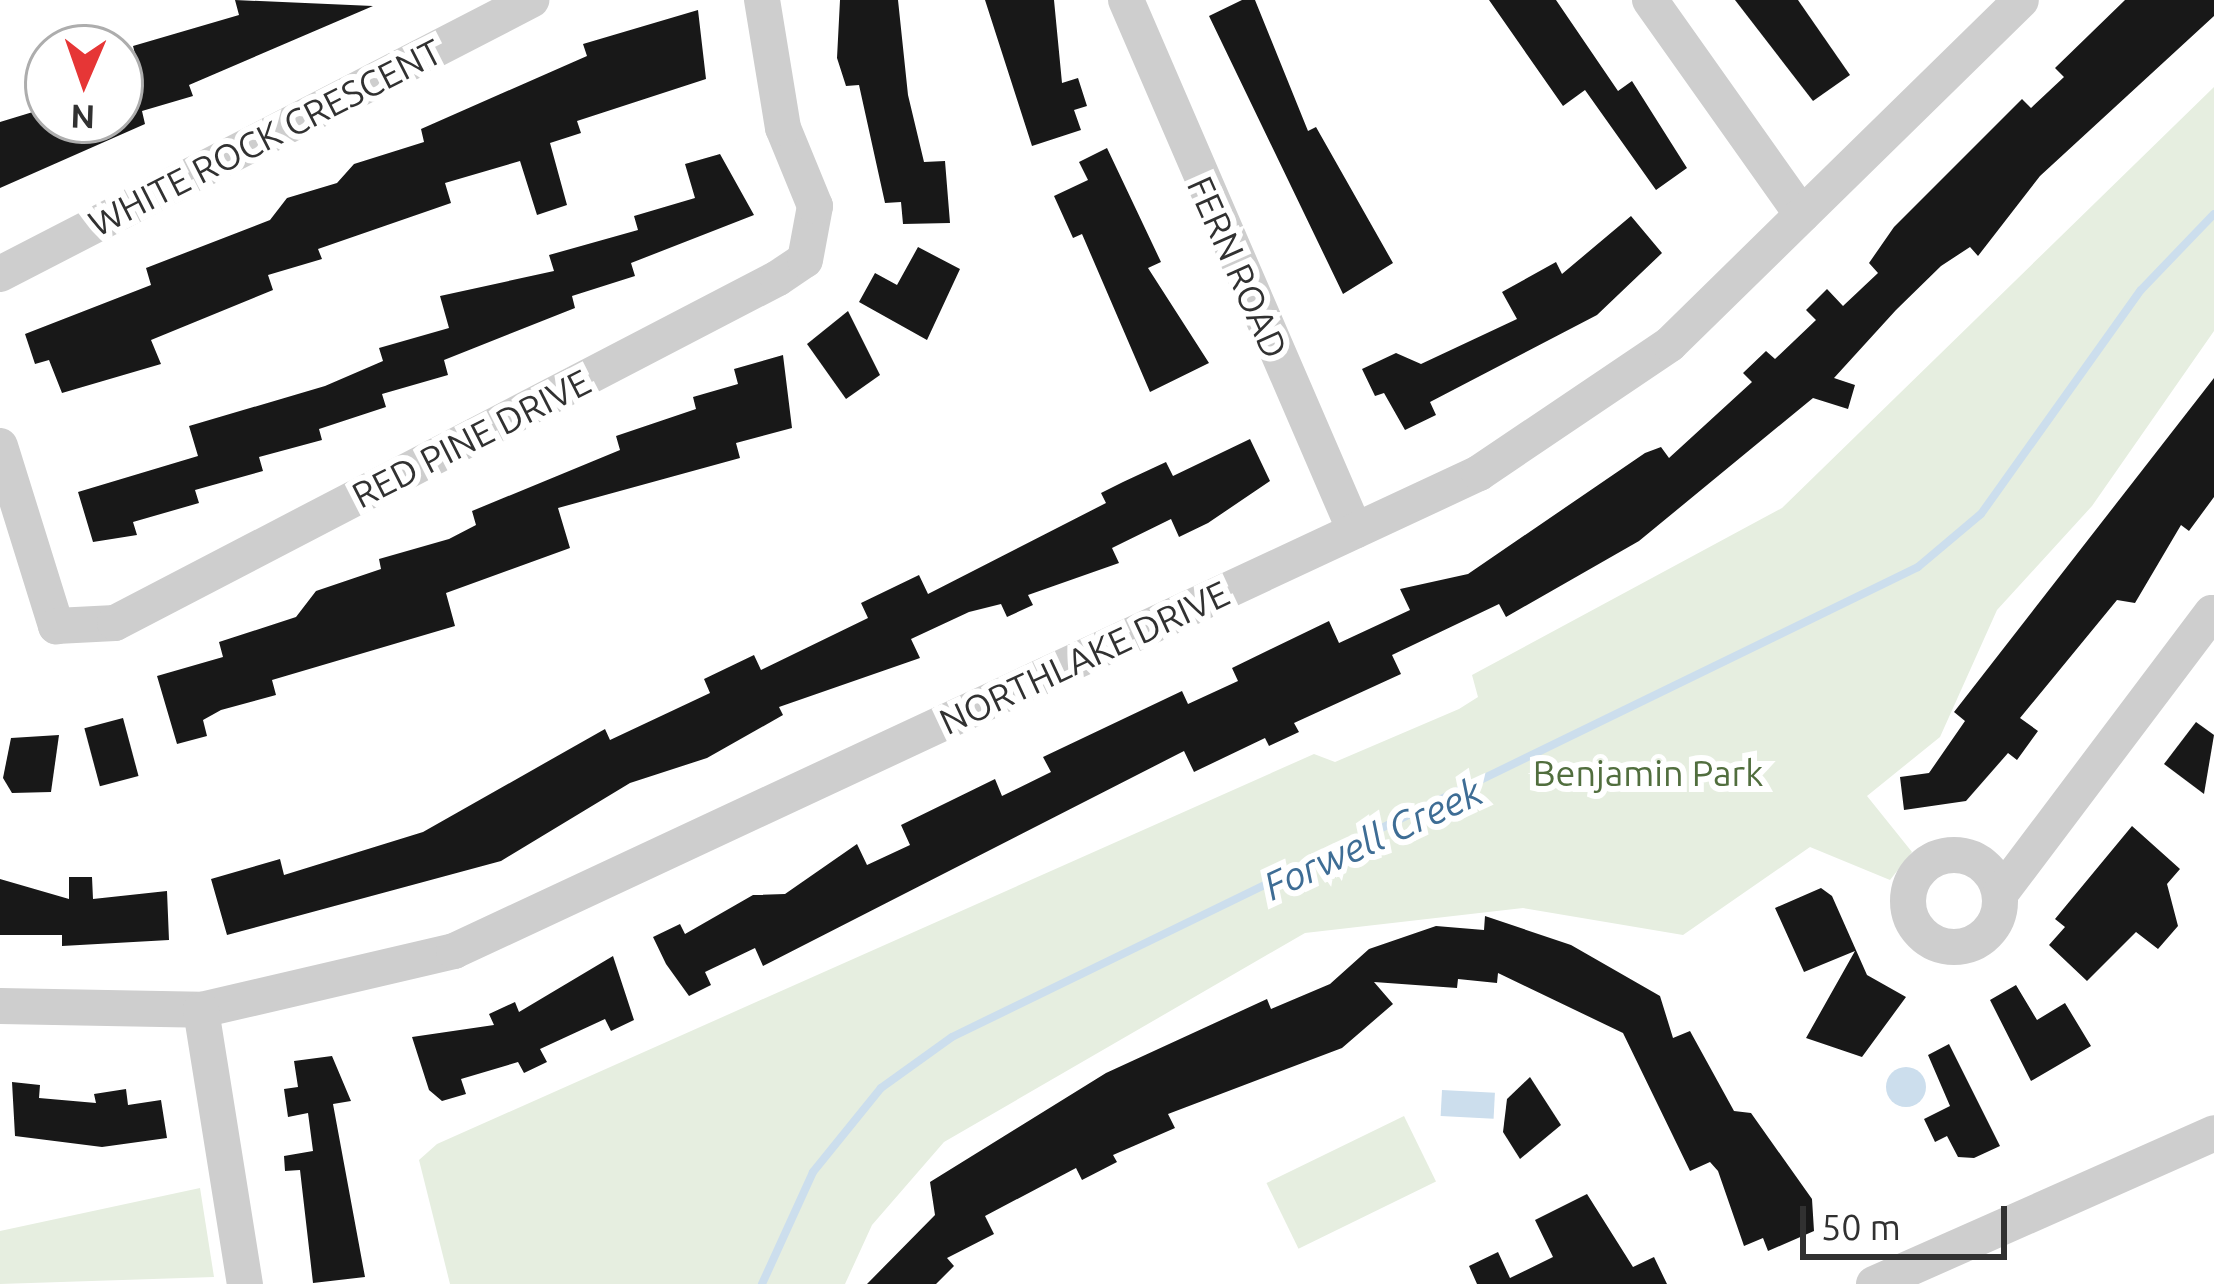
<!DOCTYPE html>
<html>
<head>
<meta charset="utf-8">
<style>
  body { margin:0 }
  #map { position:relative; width:2214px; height:1284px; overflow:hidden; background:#fff; font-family:Ubuntu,sans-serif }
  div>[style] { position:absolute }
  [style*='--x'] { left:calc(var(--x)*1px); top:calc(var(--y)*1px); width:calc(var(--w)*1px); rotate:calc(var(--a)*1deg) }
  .green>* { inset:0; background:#e6eee0; transform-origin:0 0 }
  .water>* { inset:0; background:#ccdeed; transform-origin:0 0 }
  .round { border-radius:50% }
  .stream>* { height:8px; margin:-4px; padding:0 4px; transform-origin:4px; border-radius:4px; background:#ccdeed }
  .building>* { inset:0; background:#181818; transform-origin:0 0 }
  .minor>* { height:36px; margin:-18px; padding:0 18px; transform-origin:18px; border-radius:18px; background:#cecece }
  .minor>.ring { margin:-18px; padding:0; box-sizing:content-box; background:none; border:36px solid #cecece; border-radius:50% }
  span { translate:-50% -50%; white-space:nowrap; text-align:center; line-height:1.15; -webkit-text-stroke:12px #fff; paint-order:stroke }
  .street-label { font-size:36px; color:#313131 }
  .park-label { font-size:36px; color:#516e3e }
  .water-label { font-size:39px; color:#3e6d95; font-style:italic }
  .north { position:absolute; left:24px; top:24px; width:120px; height:120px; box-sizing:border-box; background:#fff; border:3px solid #adadad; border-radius:50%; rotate:182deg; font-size:33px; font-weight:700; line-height:48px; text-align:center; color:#313131 }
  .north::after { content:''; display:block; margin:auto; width:42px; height:54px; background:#e63636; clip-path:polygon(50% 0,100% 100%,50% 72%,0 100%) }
  .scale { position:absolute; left:1800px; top:1206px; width:207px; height:54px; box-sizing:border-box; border:6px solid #313131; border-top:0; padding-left:15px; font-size:36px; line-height:42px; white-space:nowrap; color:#313131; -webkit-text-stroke:9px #fff; paint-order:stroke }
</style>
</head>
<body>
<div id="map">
  <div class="green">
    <div style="clip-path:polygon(2214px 87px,2214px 331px,2092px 506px,1997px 610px,1940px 737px,1867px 796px,1912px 852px,1890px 880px,1810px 847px,1683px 935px,1523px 908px,1305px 933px,944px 1142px,872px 1225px,845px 1284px,450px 1284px,419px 1160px,437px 1144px,1314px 754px,1335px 762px,1459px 709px,1478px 697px,1472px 675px,1782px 508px)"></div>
    <div style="left:1404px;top:1116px;width:73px;height:153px;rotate:64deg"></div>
    <div style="clip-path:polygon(200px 1188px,214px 1277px,0 1284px,0 1231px)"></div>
  </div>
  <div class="water">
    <div class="round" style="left:1886px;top:1067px;width:40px;height:40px"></div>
    <div style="left:1442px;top:1090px;width:53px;height:26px;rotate:3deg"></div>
  </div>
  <div class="stream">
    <div style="--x:762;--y:1284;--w:123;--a:-65.5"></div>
    <div style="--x:813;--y:1172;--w:108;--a:-51"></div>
    <div style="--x:881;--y:1088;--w:87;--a:-35.7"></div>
    <div style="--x:952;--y:1037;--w:1074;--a:-25.94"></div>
    <div style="--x:1918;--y:567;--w:82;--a:-40.1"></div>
    <div style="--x:1981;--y:514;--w:275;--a:-54.5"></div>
    <div style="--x:2141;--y:290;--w:105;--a:-46.2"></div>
  </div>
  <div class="building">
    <div style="clip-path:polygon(235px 0,373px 6px,189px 85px,193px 96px,142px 111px,145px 124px,0 188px,0 122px,46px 108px,48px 120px,120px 120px,120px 59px,140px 73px,133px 46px,239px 15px)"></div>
    <div style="clip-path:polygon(840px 0,898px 0,908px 95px,924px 162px,945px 161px,950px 223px,903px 224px,901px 202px,885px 203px,859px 85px,846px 86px,837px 58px)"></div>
    <div style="clip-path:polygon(985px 0,1054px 0,1062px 83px,1078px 78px,1087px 106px,1074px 110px,1081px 130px,1032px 146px)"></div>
    <div style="clip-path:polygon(1242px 0,1255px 0,1308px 131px,1316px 127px,1393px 263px,1343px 294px,1209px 16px)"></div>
    <div style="clip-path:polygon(1489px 0,1556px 0,1618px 91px,1632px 81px,1687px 168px,1656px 190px,1585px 90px,1563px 106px)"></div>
    <div style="clip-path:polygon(1735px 0,1798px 0,1850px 75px,1813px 101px)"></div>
    <div style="clip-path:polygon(2125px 0,2214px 0,2214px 16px,2040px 176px,1978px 256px,1970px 247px,1941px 266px,1896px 310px,1834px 378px,1855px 385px,1848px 409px,1813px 398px,1639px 541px,1506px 617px,1499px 604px,1392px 655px,1401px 674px,1294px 723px,1299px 732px,1269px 746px,1265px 738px,1194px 772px,1184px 751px,763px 966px,755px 948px,705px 972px,711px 985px,689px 996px,666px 964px,653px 937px,680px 924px,685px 934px,753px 895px,785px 894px,857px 844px,867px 865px,910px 845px,901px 825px,995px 779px,1002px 796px,1051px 772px,1043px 757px,1182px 691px,1188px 704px,1238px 681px,1232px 668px,1329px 621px,1339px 643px,1410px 610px,1400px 589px,1468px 574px,1645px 453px,1661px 447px,1669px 458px,1752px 382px,1743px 373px,1766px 351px,1775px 359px,1816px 320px,1806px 310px,1827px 289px,1843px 306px,1878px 273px,1869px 263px,1894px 227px,2022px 99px,2031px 108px,2064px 77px,2055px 68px)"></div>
    <div style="clip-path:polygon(698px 10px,706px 79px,577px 121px,581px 133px,550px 143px,567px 205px,537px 215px,520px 161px,445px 183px,451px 203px,318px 249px,322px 259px,268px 275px,273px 290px,151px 340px,161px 364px,62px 393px,49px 360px,35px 364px,25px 334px,151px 285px,146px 268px,270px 220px,287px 198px,337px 183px,354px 164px,424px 142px,421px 129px,587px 56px,583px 44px)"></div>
    <div style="clip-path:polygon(1107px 148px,1161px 262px,1148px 268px,1209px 363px,1150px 392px,1082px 234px,1073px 238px,1054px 196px,1088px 180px,1079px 162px)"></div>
    <div style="clip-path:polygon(720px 154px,754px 215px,631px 263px,635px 276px,572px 296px,575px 308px,444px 360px,448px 375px,382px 394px,386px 407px,319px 429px,322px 440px,259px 457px,263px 471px,195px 490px,199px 503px,133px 522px,137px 535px,93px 542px,78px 492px,198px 456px,189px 426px,325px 386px,383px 361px,379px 348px,449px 328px,440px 296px,554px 271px,549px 255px,638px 230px,634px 216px,695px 198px,685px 164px)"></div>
    <div style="clip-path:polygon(1631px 216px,1662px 253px,1597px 315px,1430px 402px,1436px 415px,1405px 430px,1384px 393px,1375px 396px,1362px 369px,1396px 353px,1421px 364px,1517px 319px,1502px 292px,1556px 262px,1562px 274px)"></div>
    <div style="clip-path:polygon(918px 247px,960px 269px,927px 340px,859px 302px,875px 273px,897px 285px)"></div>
    <div style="clip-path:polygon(848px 311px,880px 375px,846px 399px,807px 344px)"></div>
    <div style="clip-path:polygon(783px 355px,792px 428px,736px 443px,740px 458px,558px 508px,570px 548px,446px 593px,455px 626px,272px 680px,276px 695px,221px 710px,203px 720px,207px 736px,177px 744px,157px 676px,223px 657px,219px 642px,296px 617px,316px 591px,381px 569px,379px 559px,449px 539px,476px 525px,472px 511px,620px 450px,616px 436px,696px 409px,693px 397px,738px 384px,734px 369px)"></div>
    <div style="clip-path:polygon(2214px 378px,2214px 497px,2189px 531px,2181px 525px,2135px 603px,2117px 600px,2020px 718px,2038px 731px,2017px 760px,2008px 753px,1966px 801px,1904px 810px,1900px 777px,1929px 773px,1965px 721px,1954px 712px)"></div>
    <div style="clip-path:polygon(1250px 439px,1270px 481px,1208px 523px,1179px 537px,1171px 519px,1112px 548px,1119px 563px,1028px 595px,1033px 605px,1007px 617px,1001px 604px,969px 612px,911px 639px,920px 658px,779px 707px,783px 715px,707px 758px,630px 783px,501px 861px,227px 935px,211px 879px,280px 859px,284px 875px,423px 832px,605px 729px,610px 740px,710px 693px,704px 679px,754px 655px,761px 670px,868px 618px,861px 603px,919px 575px,928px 594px,1106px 503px,1101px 493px,1123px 482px,1166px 462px,1173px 476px)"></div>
    <div style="left:123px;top:718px;width:60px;height:40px;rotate:75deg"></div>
    <div style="clip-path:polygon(2196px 722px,2214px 735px,2204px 794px,2164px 764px)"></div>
    <div style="clip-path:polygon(59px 735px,51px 792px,12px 793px,3px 778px,11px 738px)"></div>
    <div style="clip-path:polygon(2132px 826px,2180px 869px,2167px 884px,2178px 926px,2158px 949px,2136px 932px,2087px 981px,2049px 945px,2065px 927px,2055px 919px)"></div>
    <div style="clip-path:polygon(69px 877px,92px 877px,93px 899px,167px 891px,169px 940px,62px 946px,62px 935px,0 935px,0 879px,69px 899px)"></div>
    <div style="clip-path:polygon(1821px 888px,1832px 896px,1867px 975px,1906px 997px,1862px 1057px,1806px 1038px,1855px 951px,1804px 972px,1775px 908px)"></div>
    <div style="clip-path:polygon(1485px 916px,1571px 945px,1660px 996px,1673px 1038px,1690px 1031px,1734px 1111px,1751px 1113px,1812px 1199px,1814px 1231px,1768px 1251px,1763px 1238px,1744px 1246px,1718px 1171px,1710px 1162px,1690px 1171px,1623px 1033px,1498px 973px,1497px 983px,1458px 979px,1457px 988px,1374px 982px,1393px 1004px,1342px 1048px,1168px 1114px,1175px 1128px,1113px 1155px,1117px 1162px,1082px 1180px,1076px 1168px,985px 1216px,994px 1234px,947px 1258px,954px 1266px,936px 1284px,867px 1284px,935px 1215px,930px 1182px,1106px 1073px,1267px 999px,1271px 1009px,1330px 984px,1369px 949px,1436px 926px,1484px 930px)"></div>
    <div style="clip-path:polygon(613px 956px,634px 1020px,611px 1031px,605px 1019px,540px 1049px,547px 1062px,524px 1073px,518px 1062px,461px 1079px,466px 1094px,442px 1101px,429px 1090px,412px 1037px,494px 1025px,489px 1014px,515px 1002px,519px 1012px)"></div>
    <div style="clip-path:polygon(2016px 985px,2037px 1020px,2065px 1003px,2091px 1046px,2031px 1081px,1990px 1000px)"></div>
    <div style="clip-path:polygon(1949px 1044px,2000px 1146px,1974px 1158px,1958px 1157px,1947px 1136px,1935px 1142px,1924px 1119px,1950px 1106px,1928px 1055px)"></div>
    <div style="clip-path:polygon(332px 1056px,351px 1101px,333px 1104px,365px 1277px,313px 1283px,300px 1170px,285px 1171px,284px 1156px,313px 1151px,308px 1113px,288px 1117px,284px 1089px,298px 1087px,294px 1061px)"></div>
    <div style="clip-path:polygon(1530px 1077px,1561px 1125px,1520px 1159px,1503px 1132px,1507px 1099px)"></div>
    <div style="clip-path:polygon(12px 1082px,40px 1085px,39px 1098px,96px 1103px,94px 1094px,126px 1089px,128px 1105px,161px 1100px,167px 1138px,102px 1147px,15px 1136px)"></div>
    <div style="clip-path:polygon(1587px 1194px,1633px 1267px,1654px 1257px,1667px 1284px,1477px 1284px,1469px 1266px,1498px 1252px,1510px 1278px,1553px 1257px,1535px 1220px)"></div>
  </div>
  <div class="minor">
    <div style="--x:1126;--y:0;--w:578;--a:66.67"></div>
    <div style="--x:1650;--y:0;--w:263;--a:54.7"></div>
    <div style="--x:0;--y:274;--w:598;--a:-27.29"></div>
    <div style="--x:0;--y:446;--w:189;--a:72.7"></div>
    <div style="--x:56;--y:626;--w:59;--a:-2.9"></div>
    <div style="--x:115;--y:623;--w:747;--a:-27.49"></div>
    <div style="--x:778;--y:278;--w:32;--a:-34"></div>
    <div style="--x:805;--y:260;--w:55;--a:-79.5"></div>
    <div style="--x:815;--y:206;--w:84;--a:-112.3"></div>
    <div style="--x:783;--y:128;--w:130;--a:-99.3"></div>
    <div class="ring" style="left:1908px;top:855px;width:56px;height:56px"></div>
    <div style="--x:2000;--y:894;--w:352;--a:-53"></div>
    <div style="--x:0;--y:1006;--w:201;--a:1.1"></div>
    <div style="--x:201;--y:1010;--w:260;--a:-13.1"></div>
    <div style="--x:454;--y:951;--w:1131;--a:-25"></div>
    <div style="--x:1479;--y:473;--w:230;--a:-34"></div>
    <div style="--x:1670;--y:344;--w:491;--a:-44.4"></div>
    <div style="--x:201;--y:1010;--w:278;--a:80.9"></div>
    <div style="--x:1874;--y:1284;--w:372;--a:-23.9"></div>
  </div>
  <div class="street-label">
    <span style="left:265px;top:137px;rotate:-27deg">WHITE ROCK CRESCENT</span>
    <span style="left:1238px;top:267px;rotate:66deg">FERN ROAD</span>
    <span style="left:471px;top:438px;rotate:-27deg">RED PINE DRIVE</span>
    <span style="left:1084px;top:657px;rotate:-25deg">NORTHLAKE DRIVE</span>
  </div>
  <div class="park-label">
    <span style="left:1648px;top:773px">Benjamin Park</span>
  </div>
  <div class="water-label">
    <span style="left:1373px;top:839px;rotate:-25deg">Forwell Creek</span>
  </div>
  <div class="north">N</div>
  <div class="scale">50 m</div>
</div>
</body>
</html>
